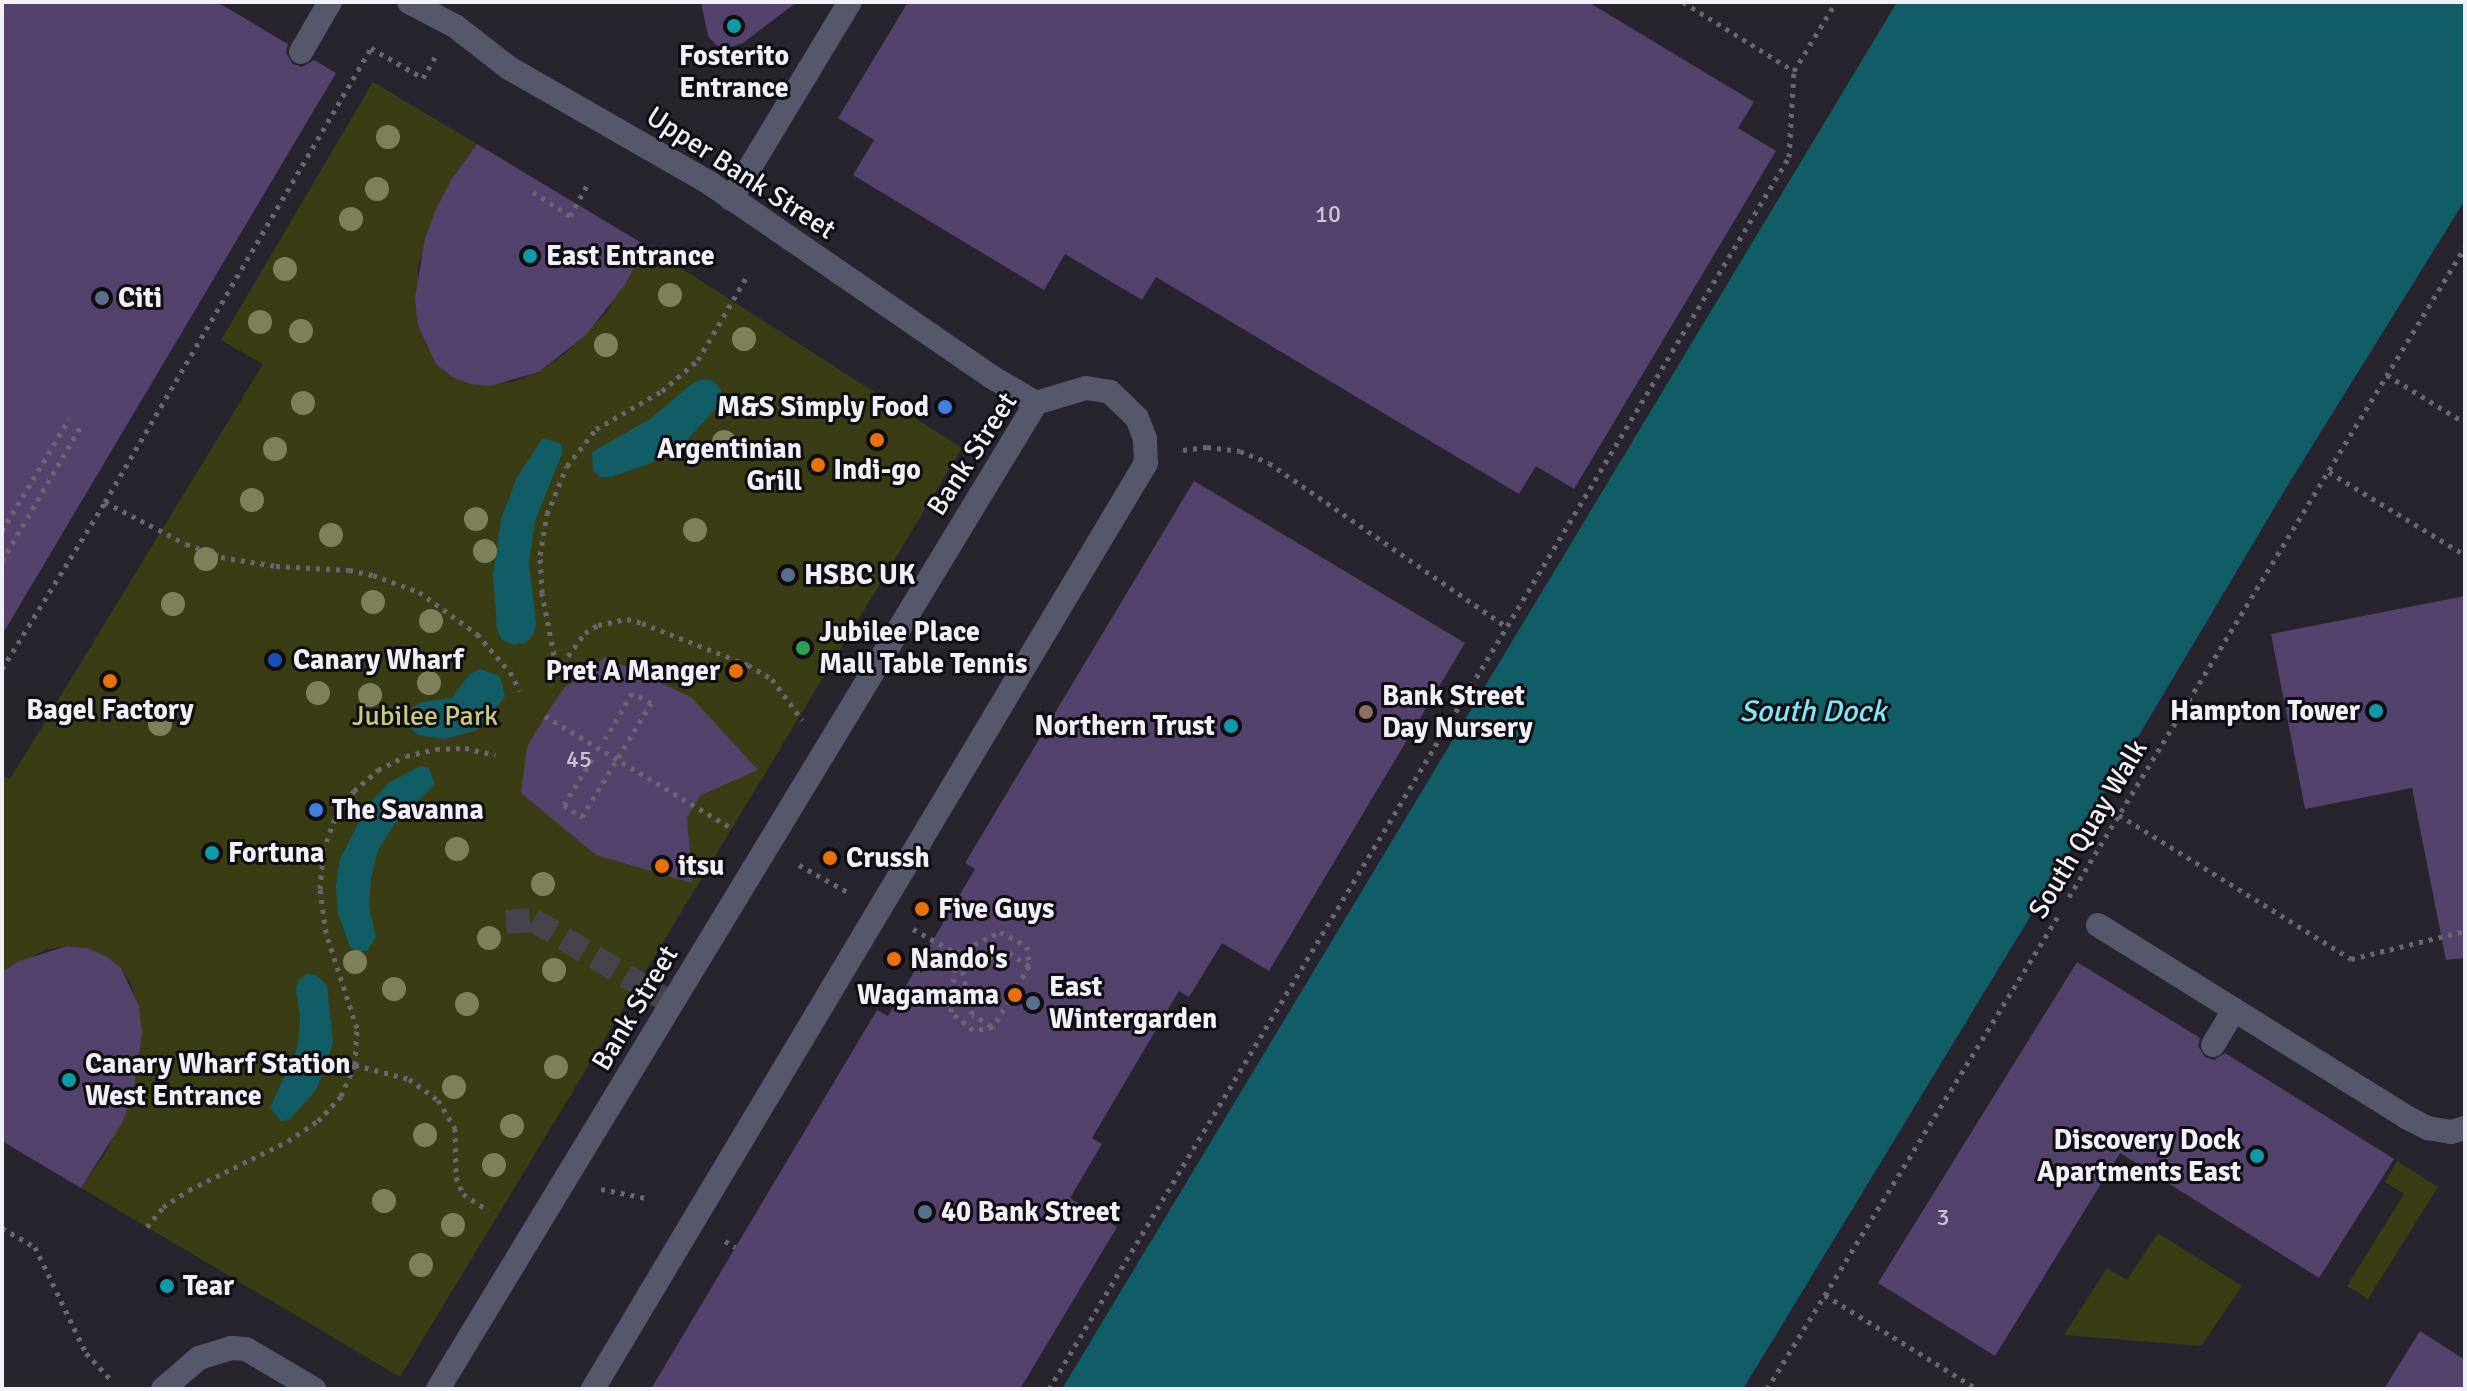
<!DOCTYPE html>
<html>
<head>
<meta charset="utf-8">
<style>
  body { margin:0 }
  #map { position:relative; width:2467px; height:1391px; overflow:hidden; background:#27242e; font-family:Signika,sans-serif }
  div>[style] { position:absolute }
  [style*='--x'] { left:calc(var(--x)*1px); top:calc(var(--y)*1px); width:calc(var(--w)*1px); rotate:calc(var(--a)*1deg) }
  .green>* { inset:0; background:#3a3c13 }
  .water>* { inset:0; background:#105d65 }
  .building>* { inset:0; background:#52426c }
  .street-tunnel>* { height:24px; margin-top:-12px; transform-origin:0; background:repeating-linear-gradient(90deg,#45434c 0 24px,transparent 0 36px) }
  .path>* { height:5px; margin-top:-2.5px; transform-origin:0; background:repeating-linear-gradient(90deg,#69666f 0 4px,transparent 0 10px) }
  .lane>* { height:24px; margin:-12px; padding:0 12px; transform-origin:12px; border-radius:12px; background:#55576b }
  .street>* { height:24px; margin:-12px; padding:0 12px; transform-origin:12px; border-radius:12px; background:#55576b }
  .trees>* { width:24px; height:24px; margin:-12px; border-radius:50%; background:#7e805a }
  .dots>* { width:22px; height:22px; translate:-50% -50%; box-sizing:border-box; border:4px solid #100e13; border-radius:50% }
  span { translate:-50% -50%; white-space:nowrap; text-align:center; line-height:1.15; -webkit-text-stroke:6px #100e13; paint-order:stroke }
  .number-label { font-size:24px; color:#cac4d4 }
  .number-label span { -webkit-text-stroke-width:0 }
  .poi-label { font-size:28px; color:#f2f0f7; font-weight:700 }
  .left { translate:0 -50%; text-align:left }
  .right { translate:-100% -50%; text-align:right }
  .street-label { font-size:28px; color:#f2f0f7 }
  .park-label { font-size:28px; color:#c6cb7e }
  .water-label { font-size:30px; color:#7ee9f5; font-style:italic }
  .frame { position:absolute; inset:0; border:4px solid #f2f0f7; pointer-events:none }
</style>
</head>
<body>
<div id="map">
  <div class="green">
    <div style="clip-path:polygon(373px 82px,477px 144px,451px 180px,436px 209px,418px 267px,418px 326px,436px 364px,452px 377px,470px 384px,512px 382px,539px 372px,565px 354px,607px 312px,645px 245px,962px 448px,400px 1377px,81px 1188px,106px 1152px,133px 1094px,142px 1035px,132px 986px,121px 968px,106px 956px,87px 948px,67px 946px,45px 950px,2px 972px,2px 775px,10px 779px,263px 364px,221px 340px)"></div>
    <div style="clip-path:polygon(2397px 1161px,2438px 1187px,2368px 1299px,2347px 1286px,2404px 1194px,2385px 1182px)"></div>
    <div style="clip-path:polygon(2158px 1233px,2242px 1286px,2201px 1346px,2064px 1335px,2107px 1268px,2127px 1280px)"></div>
  </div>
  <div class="water">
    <div style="clip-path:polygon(1897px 2px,2465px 2px,2465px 200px,2291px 480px,2064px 861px,1743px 1389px,1062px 1389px)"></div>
    <div style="clip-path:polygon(703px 379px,714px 381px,721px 390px,722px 402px,686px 441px,651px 463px,611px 477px,601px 477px,593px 471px,592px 452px,650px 419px,693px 383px)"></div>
    <div style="clip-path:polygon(543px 438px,560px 443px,563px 451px,535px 521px,529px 563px,536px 622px,534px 634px,526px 643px,514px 645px,502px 640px,497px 629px,493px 574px,501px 519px,517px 477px)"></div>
    <div style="clip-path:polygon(480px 669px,500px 676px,505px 697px,477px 730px,445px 739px,418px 735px,410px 728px,408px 717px,412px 708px,421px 702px,452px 698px,470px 674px)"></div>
    <div style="clip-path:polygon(421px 766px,429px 768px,435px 784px,394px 825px,378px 850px,371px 878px,369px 908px,376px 937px,367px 951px,358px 952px,350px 947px,338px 913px,336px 886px,340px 859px,367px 806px,390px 782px)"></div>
    <div style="clip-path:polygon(306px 974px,316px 975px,327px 985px,333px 1042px,326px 1068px,314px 1093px,290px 1119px,281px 1121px,270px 1108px,298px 1047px,300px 1018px,296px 988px,299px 980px)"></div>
  </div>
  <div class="building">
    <div style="clip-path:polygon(2px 2px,217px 2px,288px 44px,286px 53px,293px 64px,302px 67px,314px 60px,336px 73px,2px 635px)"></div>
    <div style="clip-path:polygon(701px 2px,797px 2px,743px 43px,728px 48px,716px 45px,708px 36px)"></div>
    <div style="clip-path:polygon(908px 2px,1588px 2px,1754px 102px,1738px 128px,1776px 151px,1574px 489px,1536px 466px,1519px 494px,1156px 277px,1142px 300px,1065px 254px,1044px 290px,853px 175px,874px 140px,838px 118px)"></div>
    <div style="clip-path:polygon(477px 144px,645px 245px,625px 285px,586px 335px,539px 372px,490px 386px,470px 384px,452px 377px,436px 364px,418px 326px,415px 298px,425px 238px,436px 209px,451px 180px)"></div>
    <div style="clip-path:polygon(1194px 481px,1465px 643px,1269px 971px,1222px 943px,1189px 997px,1179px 991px,1092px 1138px,1102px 1144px,1070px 1198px,1117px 1227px,1020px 1389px,651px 1389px,877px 1010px,888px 1016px,975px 869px,965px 863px)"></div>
    <div style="clip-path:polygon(2465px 596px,2465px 958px,2446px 960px,2412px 788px,2305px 809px,2271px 634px)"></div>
    <div style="clip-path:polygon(605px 657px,691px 697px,758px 770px,701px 795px,687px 817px,692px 883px,596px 855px,521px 793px,527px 747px,545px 716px,564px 688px)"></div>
    <div style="clip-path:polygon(67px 946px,87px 948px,106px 956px,121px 968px,139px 1006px,142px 1035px,133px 1094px,122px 1123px,81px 1188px,2px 1141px,2px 972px,19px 961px)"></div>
    <div style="clip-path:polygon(2077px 962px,2200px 1038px,2198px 1046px,2205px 1057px,2214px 1060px,2225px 1053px,2394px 1159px,2319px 1278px,2120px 1153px,1995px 1356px,1878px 1283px)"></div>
    <div style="clip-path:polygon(2420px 1331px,2465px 1360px,2465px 1389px,2384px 1389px)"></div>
  </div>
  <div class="street-tunnel">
    <div style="--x:506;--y:922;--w:27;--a:-4"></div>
    <div style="--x:533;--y:920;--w:163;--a:31"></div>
  </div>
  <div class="path">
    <div style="--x:1683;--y:2;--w:131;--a:31.9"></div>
    <div style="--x:533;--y:192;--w:44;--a:33"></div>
    <div style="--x:570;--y:216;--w:39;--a:-61"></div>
    <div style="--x:2387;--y:375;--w:92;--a:31.6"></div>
    <div style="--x:1183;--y:450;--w:24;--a:-7"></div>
    <div style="--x:1207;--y:447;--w:33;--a:7"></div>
    <div style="--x:1240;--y:451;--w:31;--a:22"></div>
    <div style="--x:1269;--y:463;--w:290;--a:34.6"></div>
    <div style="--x:2329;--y:472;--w:159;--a:31.4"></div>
    <div style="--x:105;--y:502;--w:91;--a:27.4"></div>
    <div style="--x:186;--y:544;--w:37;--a:20"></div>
    <div style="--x:221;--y:557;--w:56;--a:9.3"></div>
    <div style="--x:276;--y:566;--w:73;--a:3.1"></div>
    <div style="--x:349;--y:570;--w:25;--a:12"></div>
    <div style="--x:373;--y:575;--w:49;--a:20.3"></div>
    <div style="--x:419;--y:592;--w:72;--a:35.9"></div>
    <div style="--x:477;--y:634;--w:50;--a:49"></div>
    <div style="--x:510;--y:672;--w:21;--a:62"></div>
    <div style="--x:2;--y:531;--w:131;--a:-59.1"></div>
    <div style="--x:2;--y:561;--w:156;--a:-59.7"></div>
    <div style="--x:554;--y:655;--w:63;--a:-101"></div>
    <div style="--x:542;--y:593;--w:38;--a:-93"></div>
    <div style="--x:540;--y:555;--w:42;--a:-80.3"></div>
    <div style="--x:547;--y:514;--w:52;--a:-67.4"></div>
    <div style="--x:567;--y:466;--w:47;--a:-51.9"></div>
    <div style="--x:596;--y:429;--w:76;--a:-29.9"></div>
    <div style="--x:662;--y:391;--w:48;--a:-40.7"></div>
    <div style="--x:698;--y:360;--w:95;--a:-59.7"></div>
    <div style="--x:568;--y:656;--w:29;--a:-54"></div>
    <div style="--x:585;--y:633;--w:15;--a:-32"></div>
    <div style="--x:598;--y:625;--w:30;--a:-12"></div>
    <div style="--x:627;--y:619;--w:16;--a:15"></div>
    <div style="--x:642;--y:623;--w:114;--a:21.6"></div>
    <div style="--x:748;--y:665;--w:28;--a:30"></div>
    <div style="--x:772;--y:679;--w:51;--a:53.8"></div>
    <div style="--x:2;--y:669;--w:196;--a:-58.3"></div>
    <div style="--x:105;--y:502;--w:526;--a:-59.63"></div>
    <div style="--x:371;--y:48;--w:60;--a:30"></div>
    <div style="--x:423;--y:78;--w:24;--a:-60"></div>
    <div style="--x:545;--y:716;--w:219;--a:31"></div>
    <div style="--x:592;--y:759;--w:54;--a:121.3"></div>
    <div style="--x:564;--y:805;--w:22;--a:34"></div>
    <div style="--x:582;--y:817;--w:133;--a:-58.8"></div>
    <div style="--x:651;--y:703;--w:21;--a:-152"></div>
    <div style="--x:632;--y:693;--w:53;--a:120.4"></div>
    <div style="--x:2119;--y:815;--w:273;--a:31.8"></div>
    <div style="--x:2351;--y:959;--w:117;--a:-13.8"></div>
    <div style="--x:799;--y:865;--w:54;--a:29"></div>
    <div style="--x:2069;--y:897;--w:761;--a:-58.65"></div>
    <div style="--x:913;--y:929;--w:49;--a:29.2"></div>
    <div style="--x:956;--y:953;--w:49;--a:-25.5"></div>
    <div style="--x:1000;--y:932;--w:30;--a:27"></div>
    <div style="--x:1027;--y:946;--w:20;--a:84"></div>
    <div style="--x:1029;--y:966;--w:71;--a:120.5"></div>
    <div style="--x:993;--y:1027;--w:20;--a:171"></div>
    <div style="--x:973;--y:1030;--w:28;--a:-141"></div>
    <div style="--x:951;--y:1012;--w:59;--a:-85.2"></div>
    <div style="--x:991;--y:1026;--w:22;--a:-148"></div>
    <div style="--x:972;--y:1014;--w:51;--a:-102.4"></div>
    <div style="--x:961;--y:964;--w:49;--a:-12.9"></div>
    <div style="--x:1009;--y:953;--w:24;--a:33"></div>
    <div style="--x:355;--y:1065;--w:56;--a:14.5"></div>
    <div style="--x:409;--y:1079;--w:36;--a:36"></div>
    <div style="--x:438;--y:1100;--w:33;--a:59"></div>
    <div style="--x:455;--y:1128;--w:49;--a:88.8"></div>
    <div style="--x:456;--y:1177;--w:18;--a:68"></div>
    <div style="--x:463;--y:1194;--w:30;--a:33"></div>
    <div style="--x:601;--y:1189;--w:46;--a:11.3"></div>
    <div style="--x:147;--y:1227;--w:26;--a:-51"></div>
    <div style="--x:163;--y:1207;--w:31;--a:-33"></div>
    <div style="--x:189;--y:1190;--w:110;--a:-26.3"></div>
    <div style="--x:288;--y:1141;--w:36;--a:-34"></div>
    <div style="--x:318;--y:1121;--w:34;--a:-47"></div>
    <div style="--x:341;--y:1096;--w:34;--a:-66"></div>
    <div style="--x:355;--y:1065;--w:37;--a:-87"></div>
    <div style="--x:357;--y:1028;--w:100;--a:-108.1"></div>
    <div style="--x:326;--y:933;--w:44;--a:-97.8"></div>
    <div style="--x:320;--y:889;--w:38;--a:-85"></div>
    <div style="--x:323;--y:851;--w:35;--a:-70"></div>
    <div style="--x:335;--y:818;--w:33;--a:-55"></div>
    <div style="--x:354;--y:791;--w:32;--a:-41"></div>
    <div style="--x:378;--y:770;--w:31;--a:-27"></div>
    <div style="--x:406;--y:756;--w:31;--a:-13"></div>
    <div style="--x:436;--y:749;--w:29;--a:-2"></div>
    <div style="--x:465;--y:748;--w:31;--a:13"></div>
    <div style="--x:2;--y:1228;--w:38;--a:30"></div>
    <div style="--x:35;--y:1247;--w:118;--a:64.3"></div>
    <div style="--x:86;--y:1353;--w:38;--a:47"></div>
    <div style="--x:725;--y:1241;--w:12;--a:31"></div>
    <div style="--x:1825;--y:1295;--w:179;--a:31.7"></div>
    <div style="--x:1049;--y:1389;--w:1437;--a:-59.01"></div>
    <div style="--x:1789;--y:157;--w:86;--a:-86.7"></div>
    <div style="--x:1794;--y:71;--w:81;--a:-58.7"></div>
    <div style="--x:1767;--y:1389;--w:559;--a:-58.39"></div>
  </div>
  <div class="lane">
    <div style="--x:301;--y:52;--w:58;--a:-59.9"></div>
    <div style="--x:2098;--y:925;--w:363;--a:31.9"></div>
    <div style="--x:2406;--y:1117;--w:25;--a:27"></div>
    <div style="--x:2428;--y:1128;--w:23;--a:10"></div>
    <div style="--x:2451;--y:1132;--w:15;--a:-16"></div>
    <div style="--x:2213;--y:1045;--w:41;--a:-59"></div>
  </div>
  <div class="street">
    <div style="--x:409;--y:2;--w:52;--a:27.6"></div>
    <div style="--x:455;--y:26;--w:68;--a:37.9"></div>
    <div style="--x:509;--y:68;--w:229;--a:29.8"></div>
    <div style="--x:708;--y:182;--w:342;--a:34.5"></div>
    <div style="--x:990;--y:376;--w:53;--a:30.4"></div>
    <div style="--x:731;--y:199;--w:230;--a:-58.9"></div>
    <div style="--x:163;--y:1389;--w:48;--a:-40.7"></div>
    <div style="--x:199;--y:1358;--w:34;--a:-17"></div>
    <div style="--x:231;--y:1348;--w:15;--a:4"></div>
    <div style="--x:246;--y:1349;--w:79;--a:30.5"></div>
    <div style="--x:438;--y:1389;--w:1153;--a:-58.76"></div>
    <div style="--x:1036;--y:403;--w:52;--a:-16.7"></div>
    <div style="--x:1086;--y:388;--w:24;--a:9"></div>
    <div style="--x:1110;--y:392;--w:37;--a:44"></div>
    <div style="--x:1137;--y:418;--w:22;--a:69"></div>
    <div style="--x:1145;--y:439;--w:24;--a:88"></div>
    <div style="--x:1146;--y:463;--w:1079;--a:120.85"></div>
  </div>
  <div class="trees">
    <div style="left:388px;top:137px"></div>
    <div style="left:377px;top:189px"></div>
    <div style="left:351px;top:219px"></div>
    <div style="left:285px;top:269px"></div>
    <div style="left:670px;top:295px"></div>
    <div style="left:260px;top:322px"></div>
    <div style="left:301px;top:331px"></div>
    <div style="left:744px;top:339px"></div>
    <div style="left:606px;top:345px"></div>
    <div style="left:303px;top:403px"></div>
    <div style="left:724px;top:442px"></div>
    <div style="left:275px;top:449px"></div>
    <div style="left:252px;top:500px"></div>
    <div style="left:476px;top:519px"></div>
    <div style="left:695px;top:530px"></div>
    <div style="left:331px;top:535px"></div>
    <div style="left:485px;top:551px"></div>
    <div style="left:206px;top:559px"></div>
    <div style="left:373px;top:602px"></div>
    <div style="left:173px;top:604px"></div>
    <div style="left:431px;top:621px"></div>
    <div style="left:429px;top:683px"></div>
    <div style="left:318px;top:693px"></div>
    <div style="left:370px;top:695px"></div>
    <div style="left:160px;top:724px"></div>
    <div style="left:457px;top:849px"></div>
    <div style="left:543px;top:884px"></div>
    <div style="left:489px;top:938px"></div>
    <div style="left:355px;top:962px"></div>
    <div style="left:554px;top:970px"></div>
    <div style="left:394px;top:989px"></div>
    <div style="left:467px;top:1004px"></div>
    <div style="left:556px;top:1067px"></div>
    <div style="left:454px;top:1087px"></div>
    <div style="left:512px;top:1126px"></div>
    <div style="left:425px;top:1135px"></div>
    <div style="left:494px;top:1165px"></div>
    <div style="left:384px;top:1201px"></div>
    <div style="left:453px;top:1225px"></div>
    <div style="left:421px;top:1265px"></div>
  </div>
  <div class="dots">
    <div style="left:734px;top:26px;background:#0f9aa8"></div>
    <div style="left:530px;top:256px;background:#0f9aa8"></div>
    <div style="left:102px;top:298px;background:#5c6f8a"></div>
    <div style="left:945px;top:407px;background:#3f7fe0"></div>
    <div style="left:877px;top:440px;background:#e8710a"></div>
    <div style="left:818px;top:465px;background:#e8710a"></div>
    <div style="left:788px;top:575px;background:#5c6f8a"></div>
    <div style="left:803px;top:648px;background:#2e9e5b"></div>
    <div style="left:275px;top:660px;background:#1a4fb4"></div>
    <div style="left:736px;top:671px;background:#e8710a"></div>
    <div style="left:110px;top:681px;background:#e8710a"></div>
    <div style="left:2376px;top:711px;background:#0f9aa8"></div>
    <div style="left:1366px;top:712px;background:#8d6e63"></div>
    <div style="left:1231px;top:726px;background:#0f9aa8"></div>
    <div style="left:316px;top:810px;background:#3f7fe0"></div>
    <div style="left:212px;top:853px;background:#0f9aa8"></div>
    <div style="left:830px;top:858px;background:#e8710a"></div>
    <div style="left:662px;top:866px;background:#e8710a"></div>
    <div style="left:922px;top:909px;background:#e8710a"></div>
    <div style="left:894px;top:959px;background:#e8710a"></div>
    <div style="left:1015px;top:995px;background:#e8710a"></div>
    <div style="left:1033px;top:1003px;background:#5c6f8a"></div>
    <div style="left:69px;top:1080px;background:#0f9aa8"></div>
    <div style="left:2257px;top:1156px;background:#0f9aa8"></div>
    <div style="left:925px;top:1212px;background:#5c6f8a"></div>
    <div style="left:167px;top:1286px;background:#0f9aa8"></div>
  </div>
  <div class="number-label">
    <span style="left:1328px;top:215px">10</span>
    <span style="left:579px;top:760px">45</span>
    <span style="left:1943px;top:1218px">3</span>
  </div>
  <div class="poi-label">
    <span style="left:734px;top:72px">Fosterito<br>Entrance</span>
    <span class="left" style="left:546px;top:256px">East Entrance</span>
    <span class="left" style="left:118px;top:298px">Citi</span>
    <span class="right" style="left:929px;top:407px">M&amp;S Simply Food</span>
    <span class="right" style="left:802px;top:465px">Argentinian<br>Grill</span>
    <span style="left:877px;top:470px">Indi-go</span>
    <span class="left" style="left:804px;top:575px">HSBC UK</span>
    <span class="left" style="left:819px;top:648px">Jubilee Place<br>Mall Table Tennis</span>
    <span class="left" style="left:293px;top:660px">Canary Wharf</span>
    <span class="right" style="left:720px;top:671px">Pret A Manger</span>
    <span class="left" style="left:1382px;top:712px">Bank Street<br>Day Nursery</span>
    <span style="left:110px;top:710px">Bagel Factory</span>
    <span class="right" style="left:2360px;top:711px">Hampton Tower</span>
    <span class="right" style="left:1215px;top:726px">Northern Trust</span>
    <span class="left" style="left:332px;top:810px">The Savanna</span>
    <span class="left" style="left:228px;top:853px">Fortuna</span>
    <span class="left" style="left:846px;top:858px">Crussh</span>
    <span class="left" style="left:678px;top:866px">itsu</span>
    <span class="left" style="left:938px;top:909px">Five Guys</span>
    <span class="left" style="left:910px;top:959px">Nando's</span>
    <span class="left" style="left:1049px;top:1003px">East<br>Wintergarden</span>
    <span class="right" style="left:999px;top:995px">Wagamama</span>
    <span class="left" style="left:85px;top:1080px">Canary Wharf Station<br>West Entrance</span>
    <span class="right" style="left:2241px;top:1156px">Discovery Dock<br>Apartments East</span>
    <span class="left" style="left:941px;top:1212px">40 Bank Street</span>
    <span class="left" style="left:183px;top:1286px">Tear</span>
  </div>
  <div class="street-label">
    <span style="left:741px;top:173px;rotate:33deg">Upper Bank Street</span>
    <span style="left:972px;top:454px;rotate:-57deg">Bank Street</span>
    <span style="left:2088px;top:829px;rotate:-59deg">South Quay Walk</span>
    <span style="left:635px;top:1008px;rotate:-59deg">Bank Street</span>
  </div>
  <div class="park-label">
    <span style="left:425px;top:716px">Jubilee Park</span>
  </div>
  <div class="water-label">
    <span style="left:1813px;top:712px">South Dock</span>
  </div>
  <div class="frame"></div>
</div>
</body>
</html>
